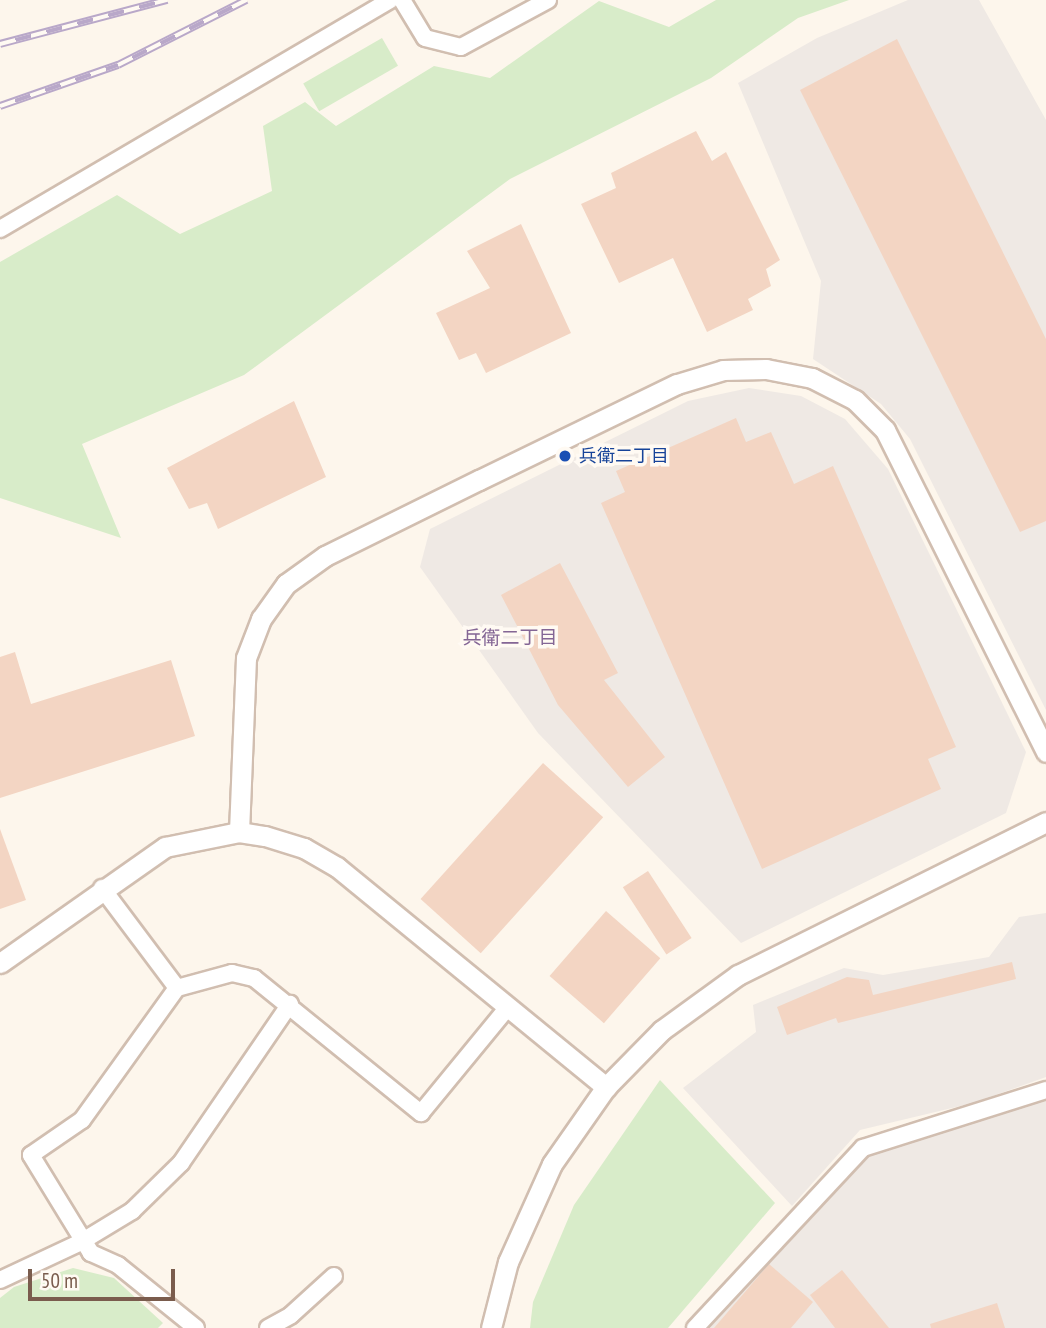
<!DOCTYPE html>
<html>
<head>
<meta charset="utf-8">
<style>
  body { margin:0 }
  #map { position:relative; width:1046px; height:1328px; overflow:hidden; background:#fdf6ec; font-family:"PT Sans Narrow","Noto Sans JP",sans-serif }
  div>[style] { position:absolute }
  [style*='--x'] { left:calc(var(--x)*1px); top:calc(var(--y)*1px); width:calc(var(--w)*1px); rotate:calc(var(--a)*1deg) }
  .industrial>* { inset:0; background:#efe9e4 }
  .green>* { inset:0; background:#d8ecc9; transform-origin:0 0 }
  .building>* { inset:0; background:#f3d5c3; transform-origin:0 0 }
  .roads { filter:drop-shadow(2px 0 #d1beb0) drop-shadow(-2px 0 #d1beb0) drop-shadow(0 2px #d1beb0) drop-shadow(0 -2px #d1beb0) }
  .minor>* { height:16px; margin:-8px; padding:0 8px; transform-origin:8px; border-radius:8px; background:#fff }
  .tertiary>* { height:19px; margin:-9.5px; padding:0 9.5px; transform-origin:9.5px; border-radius:9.5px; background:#fff }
  .rail>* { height:8px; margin-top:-4px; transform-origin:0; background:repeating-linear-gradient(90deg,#fffaf3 0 16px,#b9a8c9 0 32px); box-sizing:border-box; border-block:2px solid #b9a8c9 }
  .dots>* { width:19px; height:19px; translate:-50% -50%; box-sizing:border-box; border:4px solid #fffaf3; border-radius:50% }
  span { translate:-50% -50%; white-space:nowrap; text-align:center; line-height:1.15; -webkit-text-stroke:7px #fffaf3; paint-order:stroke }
  .transit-label { font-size:18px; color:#164399 }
  .left { translate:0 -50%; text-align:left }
  .neighbourhood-label { font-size:19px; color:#846695 }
  .scale { position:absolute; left:28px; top:1269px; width:147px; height:32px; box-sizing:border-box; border:4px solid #7a5c4d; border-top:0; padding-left:9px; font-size:21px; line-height:24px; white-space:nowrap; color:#7a5c4d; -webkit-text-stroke:5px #fffaf3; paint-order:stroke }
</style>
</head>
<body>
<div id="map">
  <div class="industrial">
    <div style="clip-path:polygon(908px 0,979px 0,1046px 120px,1046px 710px,910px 439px,881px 404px,813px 359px,821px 281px,738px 83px,817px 38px)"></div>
    <div style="clip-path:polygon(749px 388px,801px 396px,845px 419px,888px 469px,1026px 752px,1006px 813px,741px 943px,538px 733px,420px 567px,430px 529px,688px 401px)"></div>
    <div style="clip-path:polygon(1046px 913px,1046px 1077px,973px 1103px,860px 1130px,792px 1206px,683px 1088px,756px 1032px,753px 1005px,844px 968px,883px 975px,989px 957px,1019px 917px)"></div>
    <div style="clip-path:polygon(1046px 1099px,1046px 1328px,710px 1328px,769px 1256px,868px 1153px)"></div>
  </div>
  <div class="green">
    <div style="clip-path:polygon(716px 0,849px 0,798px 18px,711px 78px,510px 179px,244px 375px,82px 444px,121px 538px,0 498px,0 262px,117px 195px,180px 234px,272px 191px,263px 126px,305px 102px,336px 126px,434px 66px,490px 78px,599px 1px,669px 27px)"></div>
    <div style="left:382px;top:38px;width:32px;height:91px;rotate:60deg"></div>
    <div style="clip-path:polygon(660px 1080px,775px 1203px,668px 1328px,530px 1328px,533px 1302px,574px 1205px)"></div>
    <div style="clip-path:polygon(73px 1268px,114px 1278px,163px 1323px,158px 1328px,0 1328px,0 1298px,14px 1287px)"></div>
  </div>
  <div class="building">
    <div style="clip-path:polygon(897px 39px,1046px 339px,1046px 521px,1020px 532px,800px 90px)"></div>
    <div style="clip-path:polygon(696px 131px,712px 161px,726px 152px,780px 260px,766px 269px,771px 286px,748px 299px,753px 310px,707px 332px,673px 258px,619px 283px,581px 204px,616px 188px,611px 173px)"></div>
    <div style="clip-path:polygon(521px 224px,571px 333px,486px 373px,476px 353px,459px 360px,436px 313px,490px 288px,467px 251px)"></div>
    <div style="clip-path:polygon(294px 401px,326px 477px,218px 529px,207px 503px,189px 509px,167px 468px)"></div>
    <div style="clip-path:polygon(736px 418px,746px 442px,771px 432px,794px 484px,833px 466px,956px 747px,928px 759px,941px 789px,762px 869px,601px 503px,625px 492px,616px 471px)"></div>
    <div style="clip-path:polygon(560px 563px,618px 673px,604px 680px,665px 757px,628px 787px,558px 705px,501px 595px)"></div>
    <div style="clip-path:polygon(15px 652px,31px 704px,171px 660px,195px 736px,0 798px,0 657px)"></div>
    <div style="left:543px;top:763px;width:81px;height:183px;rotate:42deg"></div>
    <div style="clip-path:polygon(0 829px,26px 900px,0 909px)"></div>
    <div style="left:648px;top:871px;width:80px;height:30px;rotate:57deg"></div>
    <div style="left:606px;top:911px;width:72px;height:86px;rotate:41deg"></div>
    <div style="clip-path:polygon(1012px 962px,1016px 979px,838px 1023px,836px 1018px,787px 1035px,777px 1007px,847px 977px,869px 980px,873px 995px)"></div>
    <div style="clip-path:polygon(769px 1264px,813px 1302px,791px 1328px,714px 1328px)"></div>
    <div style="clip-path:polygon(842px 1270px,889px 1328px,835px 1328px,810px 1295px)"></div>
    <div style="clip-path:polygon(997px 1303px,1005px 1328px,931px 1328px,930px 1324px)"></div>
  </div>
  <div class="roads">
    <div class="minor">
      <div style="--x:402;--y:0;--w:44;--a:58.8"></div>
      <div style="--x:425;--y:38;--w:37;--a:14"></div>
      <div style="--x:461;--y:47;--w:99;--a:-28.4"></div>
      <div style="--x:0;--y:229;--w:452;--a:-30.4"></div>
      <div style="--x:102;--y:888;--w:125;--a:53.1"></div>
      <div style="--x:0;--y:1280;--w:89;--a:-25.1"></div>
      <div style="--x:81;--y:1242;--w:60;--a:-31.3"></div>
      <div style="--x:132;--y:1211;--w:69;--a:-44.4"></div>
      <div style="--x:181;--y:1163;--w:193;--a:-55.6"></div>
      <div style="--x:196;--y:1328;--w:100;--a:-141.1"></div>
      <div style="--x:118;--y:1265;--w:30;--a:-156"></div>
      <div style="--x:91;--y:1253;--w:115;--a:-121.5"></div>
      <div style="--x:31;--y:1155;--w:62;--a:-34.5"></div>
      <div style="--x:82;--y:1120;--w:163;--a:-54.3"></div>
      <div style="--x:177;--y:988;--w:57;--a:-15.3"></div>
      <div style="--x:232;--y:973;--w:23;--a:13"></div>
      <div style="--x:254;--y:978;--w:215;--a:39"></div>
      <div style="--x:421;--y:1113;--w:137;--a:-50.6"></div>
      <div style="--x:268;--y:1328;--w:26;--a:-29"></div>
      <div style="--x:291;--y:1315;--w:58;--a:-42.2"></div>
      <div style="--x:695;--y:1328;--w:246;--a:-47"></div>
      <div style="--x:863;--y:1148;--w:192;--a:-17.6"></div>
    </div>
    <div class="tertiary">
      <div style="--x:239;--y:832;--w:174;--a:-87.7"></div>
      <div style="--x:246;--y:658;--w:42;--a:-69"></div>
      <div style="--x:261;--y:619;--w:43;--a:-54.5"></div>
      <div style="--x:286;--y:584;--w:48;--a:-35.7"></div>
      <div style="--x:325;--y:556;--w:172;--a:-26.3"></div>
      <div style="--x:479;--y:480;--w:220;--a:-25.9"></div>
      <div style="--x:677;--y:384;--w:48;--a:-16.9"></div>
      <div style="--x:723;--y:370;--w:43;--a:-1.3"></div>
      <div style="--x:766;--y:369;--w:47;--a:11.1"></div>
      <div style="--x:812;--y:378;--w:48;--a:27.1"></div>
      <div style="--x:855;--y:400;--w:42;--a:45"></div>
      <div style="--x:885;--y:430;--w:360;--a:63.4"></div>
      <div style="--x:0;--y:963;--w:202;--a:-35.1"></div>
      <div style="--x:165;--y:847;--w:76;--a:-11.5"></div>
      <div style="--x:239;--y:832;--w:26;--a:9"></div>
      <div style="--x:265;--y:836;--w:41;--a:17.1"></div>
      <div style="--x:304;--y:848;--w:38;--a:30"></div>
      <div style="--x:337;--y:867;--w:348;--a:39.3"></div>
      <div style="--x:491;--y:1328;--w:68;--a:-75.6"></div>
      <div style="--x:508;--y:1262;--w:107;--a:-65.8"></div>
      <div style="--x:552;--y:1164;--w:94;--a:-55"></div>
      <div style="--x:606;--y:1087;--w:80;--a:-45.5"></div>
      <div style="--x:662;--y:1030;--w:94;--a:-35.9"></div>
      <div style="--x:738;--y:975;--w:344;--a:-26.4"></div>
    </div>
  </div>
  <div class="rail">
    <div style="--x:0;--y:44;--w:173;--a:-14.8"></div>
    <div style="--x:0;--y:106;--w:125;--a:-19.2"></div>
    <div style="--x:118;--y:65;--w:144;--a:-26.9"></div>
  </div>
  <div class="dots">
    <div style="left:565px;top:456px;background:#1a4fb4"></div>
  </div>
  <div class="transit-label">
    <span class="left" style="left:579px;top:456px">兵衛二丁目</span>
  </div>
  <div class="neighbourhood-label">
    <span style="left:510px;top:638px">兵衛二丁目</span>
  </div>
  <div class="scale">50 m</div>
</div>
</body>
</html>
